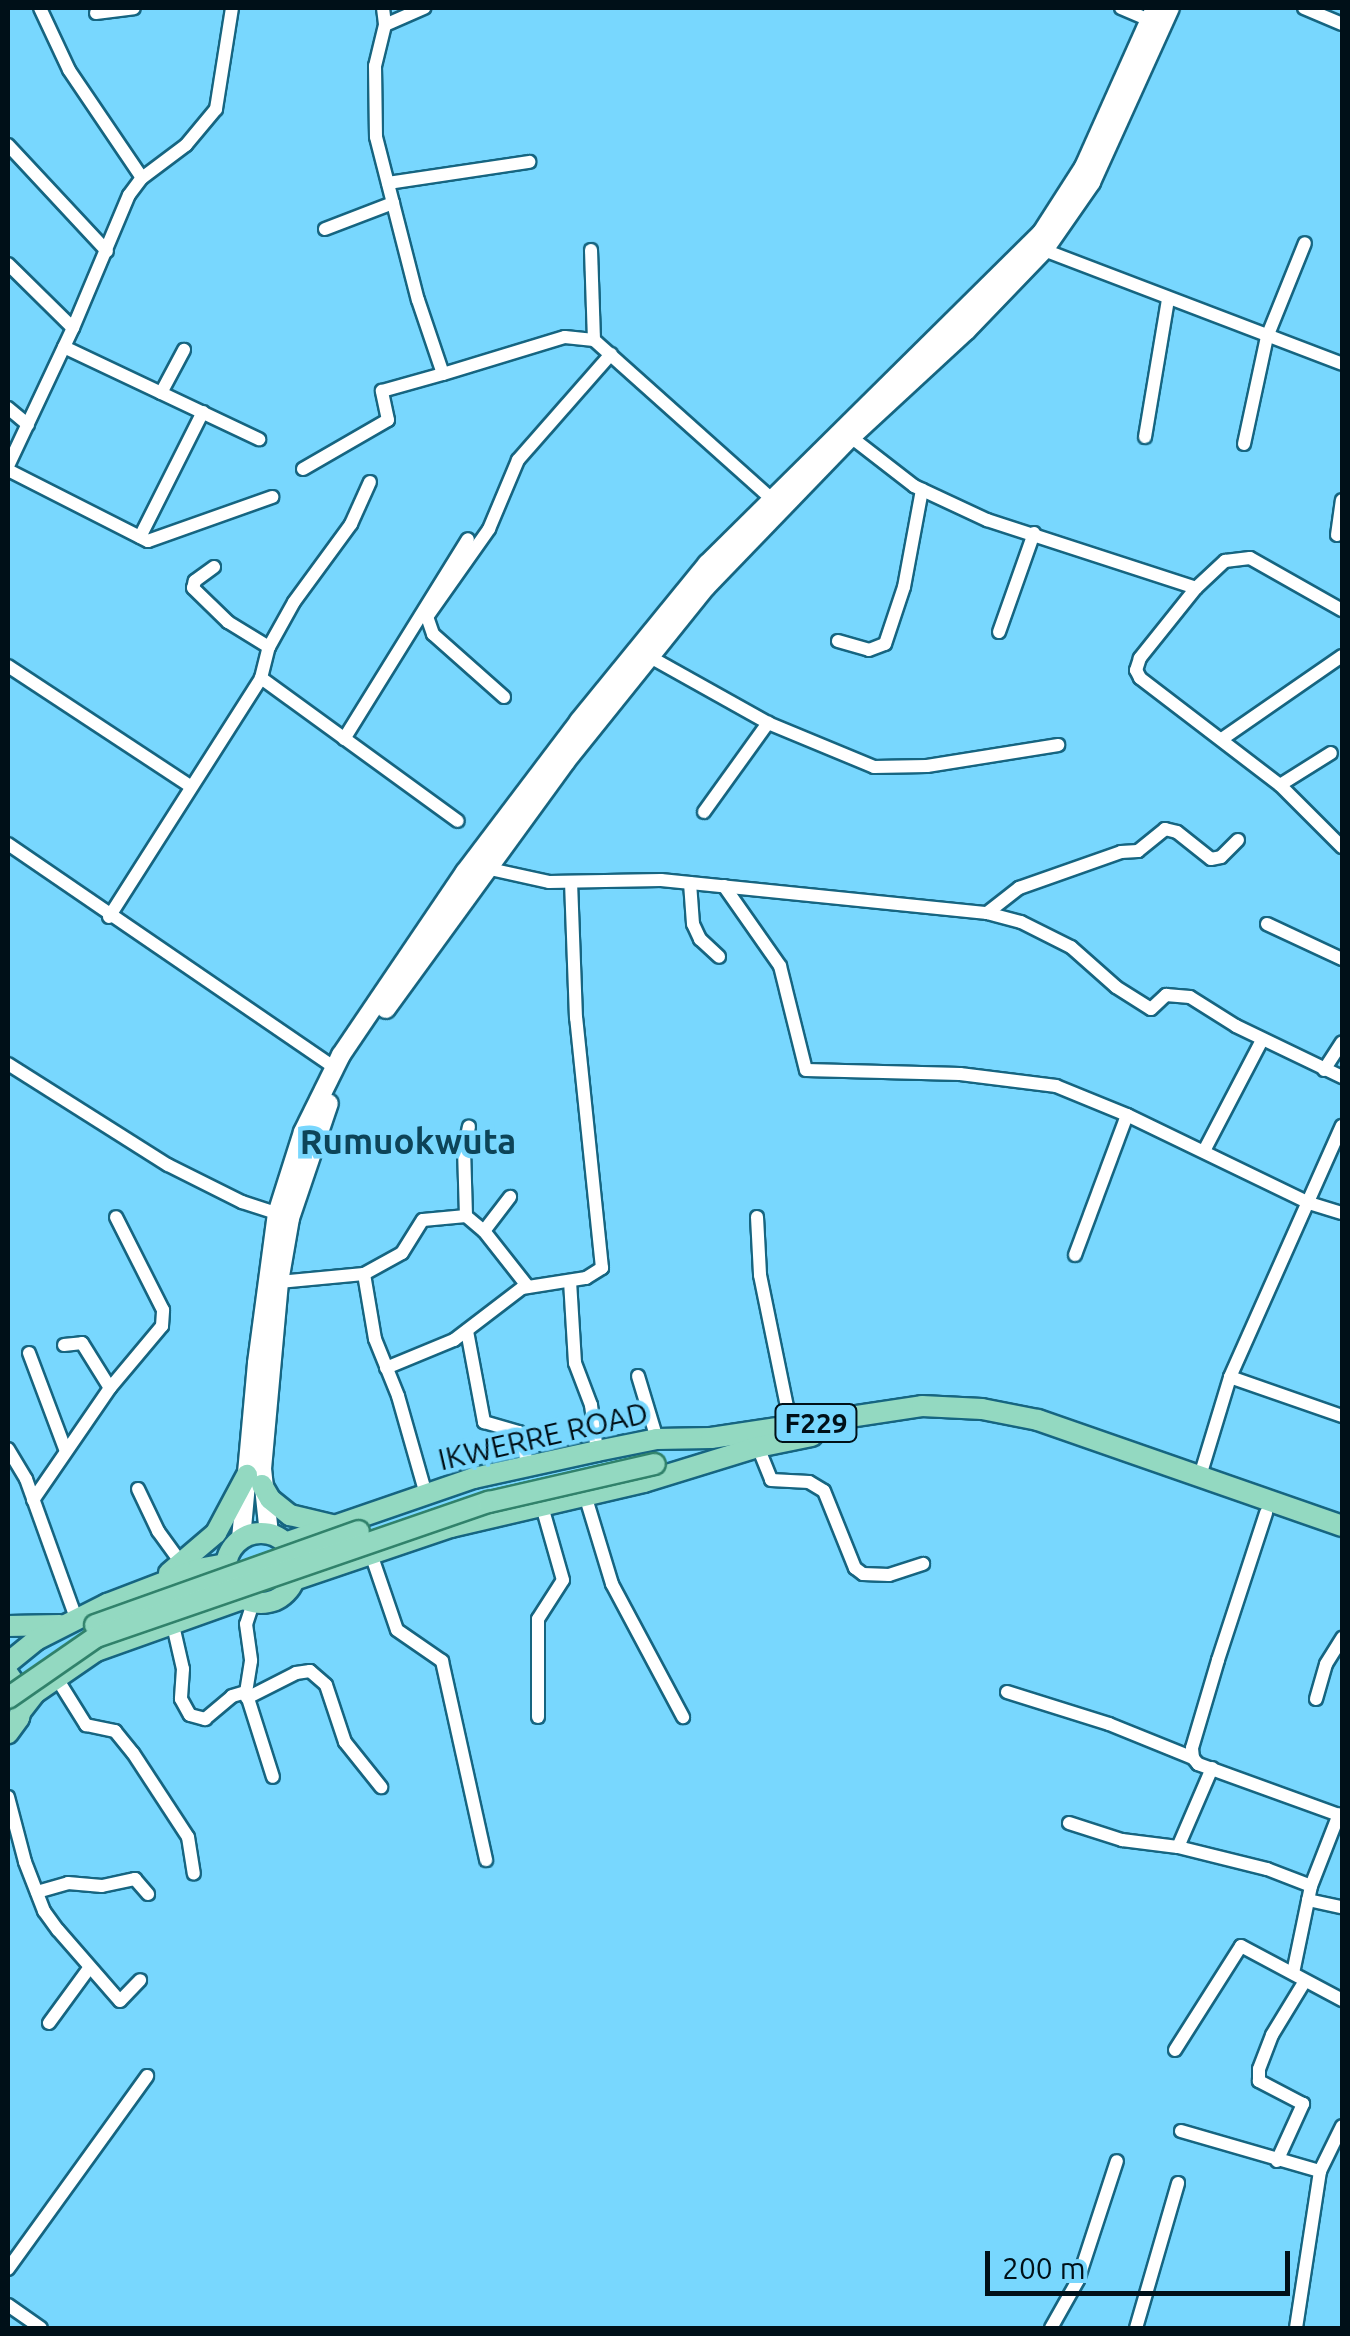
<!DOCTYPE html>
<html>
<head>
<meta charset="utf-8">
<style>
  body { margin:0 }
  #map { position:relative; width:1350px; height:2336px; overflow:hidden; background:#78d7fe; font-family:Ubuntu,sans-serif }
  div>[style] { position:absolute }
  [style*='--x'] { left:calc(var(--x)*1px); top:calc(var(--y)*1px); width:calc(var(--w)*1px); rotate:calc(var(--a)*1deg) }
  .roads { filter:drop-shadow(2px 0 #166581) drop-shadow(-2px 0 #166581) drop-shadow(0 2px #166581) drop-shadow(0 -2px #166581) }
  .minor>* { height:12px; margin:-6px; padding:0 6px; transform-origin:6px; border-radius:6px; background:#fff }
  .secondary>* { height:18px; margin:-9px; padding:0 9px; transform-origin:9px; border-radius:9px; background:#fff }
  .primary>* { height:20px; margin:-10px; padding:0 10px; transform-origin:10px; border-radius:10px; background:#93d9c1 }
  .primary>.ring { margin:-10px; padding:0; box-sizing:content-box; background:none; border:20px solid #93d9c1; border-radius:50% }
  .bridges { filter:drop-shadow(2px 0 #31826b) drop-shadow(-2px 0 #31826b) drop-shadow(0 2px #31826b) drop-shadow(0 -2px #31826b) }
  .primary-bridge>* { height:20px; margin:-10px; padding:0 10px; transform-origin:10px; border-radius:10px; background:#93d9c1 }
  span { translate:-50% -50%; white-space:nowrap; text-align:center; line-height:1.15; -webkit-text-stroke:9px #78d7fe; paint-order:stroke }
  .shield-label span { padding:2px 8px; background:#78d7fe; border:2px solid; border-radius:8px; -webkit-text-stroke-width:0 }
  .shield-label { font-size:28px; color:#001018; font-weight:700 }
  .street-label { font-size:30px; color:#001018 }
  .quarter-label { font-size:35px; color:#0d4458; font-weight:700 }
  .frame { position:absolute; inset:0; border:10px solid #001018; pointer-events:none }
  .scale { position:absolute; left:985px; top:2251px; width:305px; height:45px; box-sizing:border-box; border:5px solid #001018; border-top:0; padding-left:12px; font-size:30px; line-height:35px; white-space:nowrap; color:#001018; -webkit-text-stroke:8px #78d7fe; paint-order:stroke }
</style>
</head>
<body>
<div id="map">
  <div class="roads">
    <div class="minor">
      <div style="--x:40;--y:8;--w:68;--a:64.9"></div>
      <div style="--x:69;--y:70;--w:130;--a:55.9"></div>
      <div style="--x:383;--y:8;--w:17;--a:83"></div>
      <div style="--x:385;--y:25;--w:42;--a:103.7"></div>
      <div style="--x:375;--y:66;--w:71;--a:89.2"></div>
      <div style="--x:376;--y:137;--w:168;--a:75.6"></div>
      <div style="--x:418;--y:300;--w:78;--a:71.3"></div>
      <div style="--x:443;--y:374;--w:127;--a:-16.9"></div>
      <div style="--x:565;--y:337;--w:29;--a:6"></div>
      <div style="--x:594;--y:340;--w:237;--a:41.8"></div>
      <div style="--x:1121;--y:8;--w:30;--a:23"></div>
      <div style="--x:1304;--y:8;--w:41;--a:22.8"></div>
      <div style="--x:96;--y:13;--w:38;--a:-7"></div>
      <div style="--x:385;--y:25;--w:43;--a:-23.6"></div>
      <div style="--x:8;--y:145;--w:145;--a:47"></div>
      <div style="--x:388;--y:183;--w:143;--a:-8.5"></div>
      <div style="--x:325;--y:229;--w:73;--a:-20.9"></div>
      <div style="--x:591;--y:250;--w:90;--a:88.1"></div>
      <div style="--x:1044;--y:250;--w:319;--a:20.9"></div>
      <div style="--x:8;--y:264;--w:91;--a:44.6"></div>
      <div style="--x:64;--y:347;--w:216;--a:25.3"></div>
      <div style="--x:161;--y:393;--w:49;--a:-61.9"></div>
      <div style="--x:8;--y:408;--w:26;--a:40"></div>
      <div style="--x:847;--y:434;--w:85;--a:37.8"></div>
      <div style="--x:914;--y:486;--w:81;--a:25"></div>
      <div style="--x:987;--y:520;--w:220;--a:18"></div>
      <div style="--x:1196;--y:588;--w:40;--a:-43"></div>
      <div style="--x:1225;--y:561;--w:25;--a:-7"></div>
      <div style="--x:1250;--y:558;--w:106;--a:29.5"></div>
      <div style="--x:1145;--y:437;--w:140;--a:-80.5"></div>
      <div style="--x:1244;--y:444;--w:109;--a:-77.9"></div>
      <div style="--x:1267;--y:337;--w:101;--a:-68"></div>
      <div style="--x:8;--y:466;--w:153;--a:-64.8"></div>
      <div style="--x:73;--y:328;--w:144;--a:-67.2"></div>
      <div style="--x:129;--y:195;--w:21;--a:-53"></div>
      <div style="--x:142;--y:178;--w:55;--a:-36.9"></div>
      <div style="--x:186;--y:145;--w:47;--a:-50.2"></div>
      <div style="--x:216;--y:109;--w:102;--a:-81"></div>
      <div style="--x:303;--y:469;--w:98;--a:-30"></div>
      <div style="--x:388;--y:420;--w:30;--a:-102"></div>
      <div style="--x:382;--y:391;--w:63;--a:-15.6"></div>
      <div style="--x:8;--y:470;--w:157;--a:26.9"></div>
      <div style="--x:148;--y:541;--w:132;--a:-19.5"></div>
      <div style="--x:1337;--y:535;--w:35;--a:-82"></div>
      <div style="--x:140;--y:537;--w:140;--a:-63.3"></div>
      <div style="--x:214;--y:567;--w:24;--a:144"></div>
      <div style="--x:195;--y:581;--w:7;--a:106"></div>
      <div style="--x:193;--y:588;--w:49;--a:44.2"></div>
      <div style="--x:228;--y:622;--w:48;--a:31.4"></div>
      <div style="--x:1196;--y:588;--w:90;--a:128.7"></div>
      <div style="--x:1140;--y:658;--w:13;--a:108"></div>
      <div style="--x:1136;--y:670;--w:9;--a:63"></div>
      <div style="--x:1140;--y:678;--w:176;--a:37.4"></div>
      <div style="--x:1280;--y:785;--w:88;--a:45"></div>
      <div style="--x:999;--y:632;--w:105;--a:-70.5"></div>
      <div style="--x:838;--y:641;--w:32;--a:16"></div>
      <div style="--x:869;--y:650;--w:17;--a:-21"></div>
      <div style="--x:885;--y:644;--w:60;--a:-71.6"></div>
      <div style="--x:904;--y:587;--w:99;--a:-79.5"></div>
      <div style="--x:650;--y:657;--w:135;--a:29.2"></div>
      <div style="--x:768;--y:723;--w:115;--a:22.5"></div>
      <div style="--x:874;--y:767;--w:53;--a:-1.1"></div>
      <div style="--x:927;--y:766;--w:133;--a:-9.1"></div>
      <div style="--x:8;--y:666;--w:218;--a:33.4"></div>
      <div style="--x:261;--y:678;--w:243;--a:36"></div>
      <div style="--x:504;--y:697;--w:95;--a:-138.4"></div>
      <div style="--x:433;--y:634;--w:18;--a:-109"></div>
      <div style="--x:427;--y:617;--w:108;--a:-54.8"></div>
      <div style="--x:489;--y:529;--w:75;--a:-67.2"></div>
      <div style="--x:518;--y:460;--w:141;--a:-48.7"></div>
      <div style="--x:344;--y:739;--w:235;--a:-58.2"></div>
      <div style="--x:1222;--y:739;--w:146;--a:-34.7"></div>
      <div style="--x:1280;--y:785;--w:60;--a:-32.1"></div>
      <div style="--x:704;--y:812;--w:110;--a:-54.3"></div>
      <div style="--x:8;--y:844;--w:396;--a:34.4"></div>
      <div style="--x:490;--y:869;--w:60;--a:12.4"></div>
      <div style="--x:549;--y:882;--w:112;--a:-1"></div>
      <div style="--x:661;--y:880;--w:328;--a:5.8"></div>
      <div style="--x:987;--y:913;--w:35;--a:15"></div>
      <div style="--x:1021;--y:922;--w:56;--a:26.6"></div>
      <div style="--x:1071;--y:947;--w:60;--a:41.6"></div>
      <div style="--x:1116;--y:987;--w:41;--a:32.2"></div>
      <div style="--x:1151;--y:1009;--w:21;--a:-43"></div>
      <div style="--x:1166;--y:995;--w:24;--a:5"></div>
      <div style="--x:1190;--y:997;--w:54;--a:32.2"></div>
      <div style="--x:1236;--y:1026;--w:118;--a:25.7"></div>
      <div style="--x:690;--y:883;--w:41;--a:85.8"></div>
      <div style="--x:693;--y:924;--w:17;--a:65"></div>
      <div style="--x:700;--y:939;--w:26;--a:43"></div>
      <div style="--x:724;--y:886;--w:98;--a:55"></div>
      <div style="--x:780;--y:966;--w:107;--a:76"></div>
      <div style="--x:806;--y:1070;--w:154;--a:1.5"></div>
      <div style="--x:960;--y:1074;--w:97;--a:7.1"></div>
      <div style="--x:1056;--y:1086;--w:77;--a:22.2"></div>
      <div style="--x:1127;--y:1115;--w:202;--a:25.8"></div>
      <div style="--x:1309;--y:1203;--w:34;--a:17"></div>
      <div style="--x:987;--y:913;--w:41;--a:-38"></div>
      <div style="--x:1019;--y:888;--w:108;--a:-19.4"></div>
      <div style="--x:1121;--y:852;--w:17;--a:-3"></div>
      <div style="--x:1138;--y:851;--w:35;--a:-39"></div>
      <div style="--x:1165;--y:829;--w:12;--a:14"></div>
      <div style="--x:1177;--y:832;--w:43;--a:38.5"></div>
      <div style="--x:1211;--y:859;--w:10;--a:-11"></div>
      <div style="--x:1221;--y:857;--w:24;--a:-45"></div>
      <div style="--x:109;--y:917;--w:283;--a:-57.5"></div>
      <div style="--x:261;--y:678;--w:32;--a:-76"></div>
      <div style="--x:269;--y:647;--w:51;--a:-60.9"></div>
      <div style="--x:294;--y:602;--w:97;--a:-53.8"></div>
      <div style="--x:351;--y:524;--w:46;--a:-65.7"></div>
      <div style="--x:1267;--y:924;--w:83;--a:25"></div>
      <div style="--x:8;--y:1064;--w:189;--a:32.3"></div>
      <div style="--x:168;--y:1165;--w:83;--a:26.6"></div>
      <div style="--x:242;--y:1202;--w:45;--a:18"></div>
      <div style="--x:1324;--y:1070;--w:33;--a:-57"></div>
      <div style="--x:1204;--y:1151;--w:125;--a:-62.4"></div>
      <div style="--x:466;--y:1216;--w:66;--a:-91.7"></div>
      <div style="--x:464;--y:1150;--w:24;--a:-78"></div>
      <div style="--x:757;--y:1217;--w:58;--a:87"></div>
      <div style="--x:760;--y:1275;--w:154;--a:78.4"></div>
      <div style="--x:484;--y:1231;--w:43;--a:-52.6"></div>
      <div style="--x:1075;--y:1255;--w:149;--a:-69.6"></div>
      <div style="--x:364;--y:1274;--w:66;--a:80.4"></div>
      <div style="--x:375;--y:1339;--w:61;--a:68"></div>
      <div style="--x:398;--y:1396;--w:102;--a:74.1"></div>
      <div style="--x:570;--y:1281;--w:82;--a:86.5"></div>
      <div style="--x:575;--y:1363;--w:45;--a:69.1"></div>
      <div style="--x:591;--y:1405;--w:46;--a:82.6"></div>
      <div style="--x:279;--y:1282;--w:85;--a:-5.4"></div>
      <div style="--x:364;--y:1274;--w:43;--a:-28.9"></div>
      <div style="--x:402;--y:1253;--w:39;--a:-58"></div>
      <div style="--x:423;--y:1220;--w:43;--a:-5.3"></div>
      <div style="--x:466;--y:1216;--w:23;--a:40"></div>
      <div style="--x:484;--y:1231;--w:71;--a:51.8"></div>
      <div style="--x:467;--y:1331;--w:93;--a:79.4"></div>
      <div style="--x:484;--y:1422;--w:36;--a:16"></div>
      <div style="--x:519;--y:1432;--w:35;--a:75"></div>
      <div style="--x:64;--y:1345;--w:18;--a:-6"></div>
      <div style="--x:82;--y:1343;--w:53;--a:58.1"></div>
      <div style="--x:29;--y:1353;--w:103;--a:69.4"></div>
      <div style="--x:386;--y:1368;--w:74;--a:-22.4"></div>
      <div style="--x:454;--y:1340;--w:86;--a:-37.4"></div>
      <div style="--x:522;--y:1288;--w:65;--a:-8.9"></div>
      <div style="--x:586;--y:1278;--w:19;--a:-32"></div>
      <div style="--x:602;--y:1268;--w:251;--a:-95.9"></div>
      <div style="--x:576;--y:1018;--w:135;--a:-92.1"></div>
      <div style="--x:638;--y:1376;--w:66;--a:73.2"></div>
      <div style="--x:1230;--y:1377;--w:119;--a:19.2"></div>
      <div style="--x:758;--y:1447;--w:35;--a:68"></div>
      <div style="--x:771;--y:1480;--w:38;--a:3"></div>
      <div style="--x:809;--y:1482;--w:17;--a:31"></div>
      <div style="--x:824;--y:1491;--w:83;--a:68.1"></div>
      <div style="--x:855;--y:1568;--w:10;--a:37"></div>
      <div style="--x:863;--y:1574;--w:26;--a:2"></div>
      <div style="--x:889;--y:1575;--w:36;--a:-18"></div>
      <div style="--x:8;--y:1449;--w:35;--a:59"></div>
      <div style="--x:26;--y:1479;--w:148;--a:70.2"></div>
      <div style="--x:1200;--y:1476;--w:103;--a:-73.1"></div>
      <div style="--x:1230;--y:1377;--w:275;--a:-66"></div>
      <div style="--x:138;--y:1489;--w:47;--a:64.5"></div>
      <div style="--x:158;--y:1531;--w:41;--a:54"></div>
      <div style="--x:585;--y:1495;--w:93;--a:73.1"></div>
      <div style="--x:612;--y:1584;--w:151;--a:61.9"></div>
      <div style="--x:33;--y:1500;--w:136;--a:-55.5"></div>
      <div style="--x:110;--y:1388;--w:81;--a:-50"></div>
      <div style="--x:162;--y:1326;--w:16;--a:-86"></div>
      <div style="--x:163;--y:1310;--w:104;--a:-116.8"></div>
      <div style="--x:371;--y:1554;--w:80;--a:71.1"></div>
      <div style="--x:397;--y:1630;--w:55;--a:34.6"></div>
      <div style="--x:442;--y:1661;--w:204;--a:77.5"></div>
      <div style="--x:253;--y:1603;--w:22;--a:108"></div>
      <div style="--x:246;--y:1624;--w:37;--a:82"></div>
      <div style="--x:251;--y:1661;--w:31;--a:99"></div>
      <div style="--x:246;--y:1692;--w:89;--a:72.4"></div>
      <div style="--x:172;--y:1621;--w:49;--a:77.1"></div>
      <div style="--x:183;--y:1669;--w:30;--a:94"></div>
      <div style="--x:181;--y:1699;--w:18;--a:61"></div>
      <div style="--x:190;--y:1715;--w:16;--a:15"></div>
      <div style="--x:205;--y:1719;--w:35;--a:-40"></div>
      <div style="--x:232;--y:1696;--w:15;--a:-16"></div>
      <div style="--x:56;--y:1677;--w:57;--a:58"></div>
      <div style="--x:86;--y:1725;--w:30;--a:12"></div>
      <div style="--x:115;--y:1731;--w:28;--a:51"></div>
      <div style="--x:133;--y:1753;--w:100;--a:56.8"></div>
      <div style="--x:188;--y:1837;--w:37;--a:81"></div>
      <div style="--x:1007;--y:1692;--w:107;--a:17.4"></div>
      <div style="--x:1109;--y:1724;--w:91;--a:22"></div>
      <div style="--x:1193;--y:1758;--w:8;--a:50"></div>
      <div style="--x:1198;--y:1764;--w:153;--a:19.9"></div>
      <div style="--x:247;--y:1698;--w:55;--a:-27"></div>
      <div style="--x:296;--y:1673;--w:14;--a:-8"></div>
      <div style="--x:310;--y:1671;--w:21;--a:41"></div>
      <div style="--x:326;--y:1685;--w:60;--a:71.6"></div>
      <div style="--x:345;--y:1742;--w:58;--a:51.3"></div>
      <div style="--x:1316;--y:1699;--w:36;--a:-74"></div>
      <div style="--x:1326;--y:1664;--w:31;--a:-58"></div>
      <div style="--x:538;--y:1717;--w:98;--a:-90"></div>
      <div style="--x:538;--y:1619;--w:46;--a:-57.3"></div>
      <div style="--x:563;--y:1580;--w:80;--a:-105.9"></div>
      <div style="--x:1193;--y:1758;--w:10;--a:-96"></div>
      <div style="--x:1192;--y:1748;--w:92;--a:-73.5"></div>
      <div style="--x:1218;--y:1660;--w:155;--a:-71.9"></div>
      <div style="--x:8;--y:1797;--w:67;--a:75.3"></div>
      <div style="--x:25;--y:1862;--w:53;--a:68.8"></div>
      <div style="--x:44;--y:1911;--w:24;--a:54"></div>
      <div style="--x:58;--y:1930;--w:94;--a:48.9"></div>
      <div style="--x:120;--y:2001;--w:29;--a:-46"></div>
      <div style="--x:1069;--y:1823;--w:56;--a:17.8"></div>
      <div style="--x:1122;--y:1840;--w:56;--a:7.1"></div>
      <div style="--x:1178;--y:1847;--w:92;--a:13.9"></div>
      <div style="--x:1267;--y:1869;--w:47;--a:21.1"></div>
      <div style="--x:1178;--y:1847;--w:86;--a:-66.7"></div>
      <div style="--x:37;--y:1892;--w:32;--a:-16"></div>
      <div style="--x:68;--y:1883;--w:34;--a:5"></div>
      <div style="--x:102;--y:1886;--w:34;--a:-12"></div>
      <div style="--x:135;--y:1879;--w:20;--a:49"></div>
      <div style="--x:1308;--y:1900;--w:35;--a:12"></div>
      <div style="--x:1293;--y:1973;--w:89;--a:-78.3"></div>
      <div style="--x:1311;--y:1886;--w:77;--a:-68.7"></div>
      <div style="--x:49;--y:2023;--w:69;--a:-53.8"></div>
      <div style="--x:1175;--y:2050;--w:123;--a:-57.6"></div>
      <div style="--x:1241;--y:1946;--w:115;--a:28.1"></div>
      <div style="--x:1181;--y:2131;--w:145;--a:16.1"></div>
      <div style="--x:1277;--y:2161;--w:63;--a:-65.5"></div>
      <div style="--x:1303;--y:2104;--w:50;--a:-152.4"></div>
      <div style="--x:1259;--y:2081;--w:12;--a:-90"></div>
      <div style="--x:1259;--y:2069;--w:36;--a:-69"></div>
      <div style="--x:1272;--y:2035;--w:63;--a:-58.6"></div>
      <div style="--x:8;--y:2269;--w:238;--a:-54.2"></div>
      <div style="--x:8;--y:2305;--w:40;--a:34.9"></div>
      <div style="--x:1051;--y:2328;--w:55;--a:-60.6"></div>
      <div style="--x:1078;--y:2280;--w:125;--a:-71.9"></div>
      <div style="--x:1136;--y:2328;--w:151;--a:-73.8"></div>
      <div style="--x:1296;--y:2328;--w:159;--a:-81.3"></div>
      <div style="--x:1320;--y:2171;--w:50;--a:-63.9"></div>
    </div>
    <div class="secondary">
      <div style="--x:386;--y:1009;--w:306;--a:-54"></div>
      <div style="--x:566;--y:761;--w:223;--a:-51.2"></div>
      <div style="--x:706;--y:587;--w:207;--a:-46"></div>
      <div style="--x:850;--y:438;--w:158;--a:-42.7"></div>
      <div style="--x:966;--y:331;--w:112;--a:-46.1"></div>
      <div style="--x:1044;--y:250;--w:83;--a:-55.3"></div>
      <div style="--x:1091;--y:182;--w:191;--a:-65.6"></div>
      <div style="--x:269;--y:1534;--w:65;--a:-96.1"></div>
      <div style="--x:262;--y:1469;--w:188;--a:-84.8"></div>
      <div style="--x:279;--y:1282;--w:65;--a:-80.2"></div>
      <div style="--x:290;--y:1218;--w:121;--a:-71.3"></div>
      <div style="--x:241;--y:1539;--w:177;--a:-84.8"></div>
      <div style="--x:257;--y:1363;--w:150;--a:-82.4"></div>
      <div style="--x:277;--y:1214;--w:86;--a:-72.4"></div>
      <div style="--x:303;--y:1132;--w:86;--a:-63.7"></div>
      <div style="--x:341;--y:1055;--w:221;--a:-55.9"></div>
      <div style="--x:465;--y:872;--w:189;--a:-52.9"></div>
      <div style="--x:579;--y:721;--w:203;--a:-50.8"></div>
      <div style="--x:707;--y:564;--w:470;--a:-44.7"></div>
      <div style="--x:1041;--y:234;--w:80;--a:-57.3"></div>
      <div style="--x:1084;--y:167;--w:174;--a:-65.9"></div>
    </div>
    <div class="primary">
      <div style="--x:262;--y:1485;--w:16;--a:60"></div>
      <div style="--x:270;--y:1499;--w:26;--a:39"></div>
      <div style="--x:290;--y:1515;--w:43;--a:13.4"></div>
      <div class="ring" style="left:226px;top:1533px;width:50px;height:50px"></div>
      <div style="--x:285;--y:1543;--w:200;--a:-19"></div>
      <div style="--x:474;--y:1478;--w:126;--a:-12.4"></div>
      <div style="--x:597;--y:1451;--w:61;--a:-11.3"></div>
      <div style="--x:657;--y:1439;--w:54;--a:-1.1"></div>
      <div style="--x:711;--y:1438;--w:213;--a:-8.6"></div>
      <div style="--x:922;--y:1406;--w:60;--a:2.9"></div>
      <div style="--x:982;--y:1409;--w:57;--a:11.1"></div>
      <div style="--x:1038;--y:1420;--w:322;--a:19.2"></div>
      <div style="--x:169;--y:1573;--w:62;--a:-40.4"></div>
      <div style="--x:216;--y:1533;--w:66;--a:-61.9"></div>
      <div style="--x:294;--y:1580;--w:166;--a:-18.7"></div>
      <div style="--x:451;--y:1527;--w:198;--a:-13.1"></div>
      <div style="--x:644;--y:1482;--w:119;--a:-17.1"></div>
      <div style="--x:758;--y:1447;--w:55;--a:-11.5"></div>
      <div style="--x:8;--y:1626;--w:52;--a:-1.1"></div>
      <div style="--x:8;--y:1663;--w:36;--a:-39"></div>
      <div style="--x:36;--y:1640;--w:80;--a:-26.9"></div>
      <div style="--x:107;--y:1604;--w:97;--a:-21"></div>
      <div style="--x:198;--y:1569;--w:28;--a:-10"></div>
      <div style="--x:8;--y:1674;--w:21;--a:55"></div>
      <div style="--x:20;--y:1691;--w:13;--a:81"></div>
      <div style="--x:22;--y:1704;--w:14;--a:102"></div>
      <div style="--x:19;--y:1718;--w:19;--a:126"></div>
      <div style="--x:21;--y:1711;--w:23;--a:-52"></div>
      <div style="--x:35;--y:1693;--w:74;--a:-34.5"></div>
      <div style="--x:96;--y:1651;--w:155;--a:-19.6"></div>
    </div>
  </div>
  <div class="bridges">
    <div class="primary-bridge">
      <div style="--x:95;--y:1625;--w:280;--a:-19.6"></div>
      <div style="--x:8;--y:1698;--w:107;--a:-34.7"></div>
      <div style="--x:96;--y:1637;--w:416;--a:-19"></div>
      <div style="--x:489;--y:1502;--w:170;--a:-12.9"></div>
    </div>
  </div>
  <div class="shield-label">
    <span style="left:816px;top:1423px">F229</span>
  </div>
  <div class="street-label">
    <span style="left:543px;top:1436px;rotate:-13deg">IKWERRE ROAD</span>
  </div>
  <div class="quarter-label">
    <span style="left:408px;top:1141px">Rumuokwuta</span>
  </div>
  <div class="frame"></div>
  <div class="scale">200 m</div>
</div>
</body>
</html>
